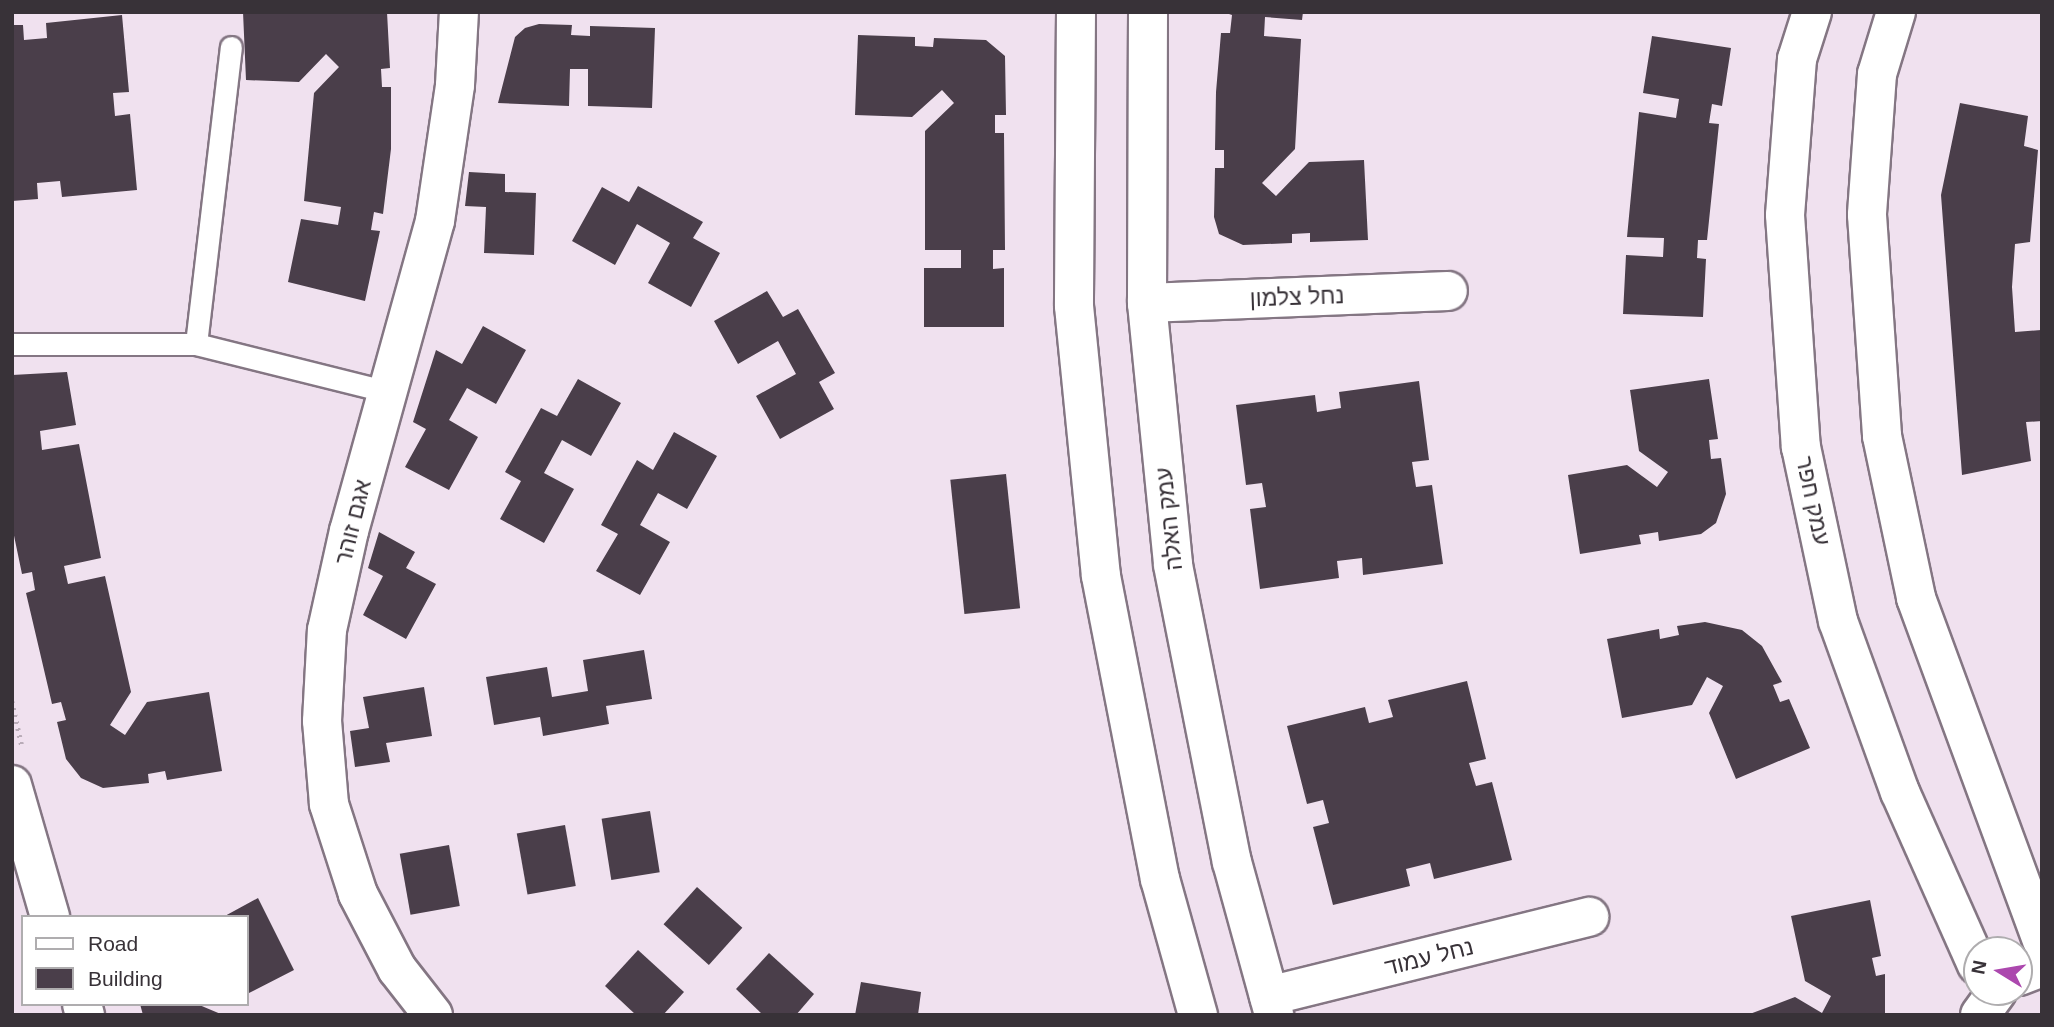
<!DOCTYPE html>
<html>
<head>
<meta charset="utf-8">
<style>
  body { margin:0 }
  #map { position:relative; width:2054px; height:1027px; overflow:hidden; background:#f0e1ef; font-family:Arial,Heebo,sans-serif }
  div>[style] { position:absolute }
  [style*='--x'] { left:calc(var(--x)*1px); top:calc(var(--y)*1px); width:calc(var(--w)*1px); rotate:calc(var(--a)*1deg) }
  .building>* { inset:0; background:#4a3e4a; transform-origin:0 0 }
  .path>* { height:4.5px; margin-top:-2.25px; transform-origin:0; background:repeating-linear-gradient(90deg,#b9acb8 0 2px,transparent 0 7px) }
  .roads { filter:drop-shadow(2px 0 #847683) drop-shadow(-2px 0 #847683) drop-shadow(0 2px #847683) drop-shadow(0 -2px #847683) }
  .service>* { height:21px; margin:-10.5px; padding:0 10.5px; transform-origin:10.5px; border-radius:10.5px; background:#fff }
  .minor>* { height:38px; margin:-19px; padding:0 19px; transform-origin:19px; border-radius:19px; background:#fff }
  .tertiary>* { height:38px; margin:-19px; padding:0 19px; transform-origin:19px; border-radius:19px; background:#fff }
  .secondary>* { height:38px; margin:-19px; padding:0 19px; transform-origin:19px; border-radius:19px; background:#fff }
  span { translate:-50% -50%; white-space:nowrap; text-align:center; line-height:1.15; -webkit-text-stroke:7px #fff; paint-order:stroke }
  .street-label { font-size:23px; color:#383238 }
  .frame { position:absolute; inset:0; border:14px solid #383238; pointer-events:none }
  .legend { position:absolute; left:21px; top:915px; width:228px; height:91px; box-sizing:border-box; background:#fff; border:2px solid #afadaf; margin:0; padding:9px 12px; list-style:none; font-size:21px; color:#383238 }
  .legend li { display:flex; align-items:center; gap:14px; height:35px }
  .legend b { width:35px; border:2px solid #afadaf }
  .north { position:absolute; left:1963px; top:936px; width:70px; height:70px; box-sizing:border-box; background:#fff; border:2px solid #afadaf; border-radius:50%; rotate:281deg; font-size:19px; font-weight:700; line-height:28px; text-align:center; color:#383238 }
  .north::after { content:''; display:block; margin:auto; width:24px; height:32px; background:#ac48ae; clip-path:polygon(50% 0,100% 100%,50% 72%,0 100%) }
</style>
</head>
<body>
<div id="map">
  <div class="building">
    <div style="clip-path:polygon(243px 12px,387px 12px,390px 68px,381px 69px,382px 87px,391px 87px,391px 149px,383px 214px,374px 212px,371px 230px,380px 231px,365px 301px,288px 282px,301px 219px,338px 225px,341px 207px,304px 201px,314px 93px,339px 67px,326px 54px,299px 82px,246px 80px)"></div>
    <div style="clip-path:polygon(1223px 12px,1303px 12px,1302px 20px,1265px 17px,1264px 36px,1301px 39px,1295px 149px,1262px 183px,1276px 196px,1309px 162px,1364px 160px,1368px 240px,1310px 242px,1310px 233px,1292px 234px,1292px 243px,1243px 245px,1219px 234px,1214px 217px,1215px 168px,1224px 168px,1224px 150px,1215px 150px,1216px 92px,1221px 33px,1230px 33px,1232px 15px)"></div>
    <div style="clip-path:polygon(122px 15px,129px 92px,113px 93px,115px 116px,130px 114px,137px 190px,62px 197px,60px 181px,37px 183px,38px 199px,12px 201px,12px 25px,23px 25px,24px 40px,47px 38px,46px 23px)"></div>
    <div style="clip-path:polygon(539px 24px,572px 25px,571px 35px,590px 36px,590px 26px,655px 28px,652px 108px,588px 106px,588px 69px,570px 69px,569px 106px,498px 103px,515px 37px,525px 28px)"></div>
    <div style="clip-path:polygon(858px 35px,915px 37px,915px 46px,933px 47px,934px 38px,986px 40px,1005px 56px,1006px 115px,995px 115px,995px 133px,1004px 133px,1005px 250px,993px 250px,993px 269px,1004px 268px,1004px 327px,924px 327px,924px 268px,961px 268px,961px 250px,925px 250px,925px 131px,954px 103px,942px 90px,912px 117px,855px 115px)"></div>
    <div style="clip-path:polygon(1652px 36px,1731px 48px,1722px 106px,1712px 104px,1709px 123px,1719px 124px,1707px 240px,1698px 240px,1697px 258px,1706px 259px,1703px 317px,1623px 314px,1626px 255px,1663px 257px,1664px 238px,1627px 237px,1639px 112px,1676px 118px,1679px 99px,1643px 93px)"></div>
    <div style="clip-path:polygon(1960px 103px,2028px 116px,2024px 146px,2038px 150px,2030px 242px,2015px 244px,2012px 287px,2015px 332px,2041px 330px,2042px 357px,2042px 421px,2026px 422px,2031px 461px,1962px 475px,1941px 195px)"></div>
    <div style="clip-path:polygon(469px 172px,505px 174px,505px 192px,536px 193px,534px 255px,484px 253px,486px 207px,465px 206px)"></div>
    <div style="clip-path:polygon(638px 186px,703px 222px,693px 238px,720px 253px,691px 307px,648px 283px,670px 243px,637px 224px,615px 265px,572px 241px,602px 187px,629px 202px)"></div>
    <div style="clip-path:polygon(767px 291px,783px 317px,798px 309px,835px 373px,819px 382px,834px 409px,780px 439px,756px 396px,796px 374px,778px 341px,738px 364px,714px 321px)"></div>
    <div style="clip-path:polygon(483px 326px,526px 350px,496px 404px,467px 388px,449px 420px,478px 437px,449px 490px,405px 467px,426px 429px,413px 422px,436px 350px,462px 364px)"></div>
    <div style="clip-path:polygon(67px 372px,76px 425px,40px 431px,42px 450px,79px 444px,101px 558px,64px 566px,68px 584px,105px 576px,131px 692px,110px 725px,125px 735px,147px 702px,209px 692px,222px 771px,167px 780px,165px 771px,148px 774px,149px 783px,103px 788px,81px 778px,66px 759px,57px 722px,66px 720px,61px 702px,52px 704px,26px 593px,35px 590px,32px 572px,22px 574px,12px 526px,12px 375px)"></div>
    <div style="clip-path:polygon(578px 379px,621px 403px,591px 456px,562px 440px,544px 473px,574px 489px,544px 543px,500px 519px,521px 481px,505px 472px,541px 408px,557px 416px)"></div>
    <div style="clip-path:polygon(1709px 379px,1718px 439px,1709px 440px,1711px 459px,1721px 458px,1726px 494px,1716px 523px,1701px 534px,1659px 541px,1658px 532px,1639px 535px,1641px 544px,1580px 554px,1568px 475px,1627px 465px,1657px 487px,1668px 472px,1639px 451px,1630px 390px)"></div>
    <div style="clip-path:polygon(1419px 381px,1429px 460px,1412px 462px,1416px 487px,1432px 485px,1443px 564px,1363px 575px,1362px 558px,1337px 561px,1339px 578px,1260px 589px,1250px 509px,1266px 507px,1262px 483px,1246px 485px,1236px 405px,1315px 395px,1317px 412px,1341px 408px,1339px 392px)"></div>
    <div style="clip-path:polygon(674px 432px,717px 456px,687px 509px,658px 493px,640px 525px,670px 542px,640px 595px,596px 571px,618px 534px,601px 525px,637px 460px,653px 470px)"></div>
    <div style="left:1006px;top:474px;width:135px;height:56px;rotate:84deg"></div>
    <div style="clip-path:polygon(379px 532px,415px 552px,406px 568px,436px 584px,406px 639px,363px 615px,383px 576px,368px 568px)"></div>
    <div style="clip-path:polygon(1705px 622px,1742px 630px,1762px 646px,1782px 682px,1773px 685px,1780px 702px,1789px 699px,1810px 748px,1736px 779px,1709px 713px,1723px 686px,1707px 677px,1692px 705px,1622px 718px,1607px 639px,1659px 629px,1660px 639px,1679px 635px,1677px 626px)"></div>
    <div style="clip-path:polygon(644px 650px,652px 699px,606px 706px,609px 724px,543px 736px,540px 717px,494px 725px,486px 677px,547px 667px,552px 697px,588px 691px,583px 660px)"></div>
    <div style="clip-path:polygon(1467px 681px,1486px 759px,1469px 763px,1476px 786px,1492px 782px,1512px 860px,1434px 879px,1430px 863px,1406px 869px,1410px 886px,1333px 905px,1313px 827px,1329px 823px,1323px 800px,1307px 804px,1287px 726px,1365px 707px,1369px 723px,1393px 717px,1388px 700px)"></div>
    <div style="clip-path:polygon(424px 687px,432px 736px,386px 743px,390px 762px,355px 767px,350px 731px,369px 728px,363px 697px)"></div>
    <div style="left:650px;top:811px;width:62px;height:49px;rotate:81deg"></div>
    <div style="left:565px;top:825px;width:62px;height:49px;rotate:80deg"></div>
    <div style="left:449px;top:845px;width:62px;height:50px;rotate:80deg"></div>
    <div style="left:697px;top:887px;width:61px;height:50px;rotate:42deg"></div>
    <div style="clip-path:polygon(258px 898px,294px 970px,247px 994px,247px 917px,223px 917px)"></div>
    <div style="clip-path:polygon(1870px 900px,1881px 956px,1872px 958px,1876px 976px,1885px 974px,1885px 1015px,1747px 1015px,1795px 997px,1822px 1013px,1831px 996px,1805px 981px,1791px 916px)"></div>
    <div style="clip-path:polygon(638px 950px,684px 992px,663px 1015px,636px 1015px,605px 986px)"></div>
    <div style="clip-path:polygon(769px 953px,814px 994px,796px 1015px,763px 1015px,736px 989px)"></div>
    <div style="clip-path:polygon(861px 982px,921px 992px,918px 1015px,855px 1015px)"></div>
    <div style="clip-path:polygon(140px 1004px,197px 1004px,223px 1015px,143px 1015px)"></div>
  </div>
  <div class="path">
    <div style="--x:12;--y:701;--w:46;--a:77.5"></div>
  </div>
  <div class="roads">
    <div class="service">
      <div style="--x:12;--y:344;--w:184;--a:0"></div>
      <div style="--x:196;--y:344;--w:199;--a:14"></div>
      <div style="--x:196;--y:344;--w:299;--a:-83.3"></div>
    </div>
    <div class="minor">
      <div style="--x:1076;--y:12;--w:294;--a:90.4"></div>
      <div style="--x:1074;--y:306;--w:271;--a:84.3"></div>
      <div style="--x:1101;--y:576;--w:309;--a:79"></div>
      <div style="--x:1160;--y:879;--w:141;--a:74.4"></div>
      <div style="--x:1148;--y:12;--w:291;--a:90.2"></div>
      <div style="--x:1147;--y:303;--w:263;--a:84.3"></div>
      <div style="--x:1173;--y:565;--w:303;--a:78.8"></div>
      <div style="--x:1232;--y:862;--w:159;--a:74.6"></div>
      <div style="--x:1147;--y:303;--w:301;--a:-2.3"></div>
      <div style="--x:1269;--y:996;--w:330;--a:-13.9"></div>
      <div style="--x:433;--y:1015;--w:58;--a:-128"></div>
      <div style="--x:397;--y:969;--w:85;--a:-117.5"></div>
      <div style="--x:358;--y:894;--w:95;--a:-107.9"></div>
      <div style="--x:329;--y:804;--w:83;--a:-94.8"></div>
      <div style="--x:322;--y:721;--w:91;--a:-86.9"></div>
      <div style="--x:327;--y:630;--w:101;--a:-77.5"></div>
      <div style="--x:349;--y:531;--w:322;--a:-74.5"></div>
      <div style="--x:435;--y:221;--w:137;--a:-81.6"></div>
      <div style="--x:455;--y:85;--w:73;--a:-86.9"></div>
    </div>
    <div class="tertiary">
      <div style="--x:1812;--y:12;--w:49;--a:107.7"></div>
      <div style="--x:1797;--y:59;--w:156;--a:94.4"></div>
      <div style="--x:1785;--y:215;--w:233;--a:86.1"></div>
      <div style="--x:1801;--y:447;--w:178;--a:78"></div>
      <div style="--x:1838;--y:621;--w:182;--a:70.1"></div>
      <div style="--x:1900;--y:792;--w:189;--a:66"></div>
      <div style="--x:1896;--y:12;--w:65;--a:107"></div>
      <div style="--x:1877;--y:74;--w:141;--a:94.1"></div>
      <div style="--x:1867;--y:215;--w:222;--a:86.1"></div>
      <div style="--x:1882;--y:436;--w:166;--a:78.1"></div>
      <div style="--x:1916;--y:598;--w:364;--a:69.8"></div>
      <div style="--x:2019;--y:976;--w:25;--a:-21"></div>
      <div style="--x:1980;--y:1015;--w:29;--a:-54"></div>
    </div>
    <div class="secondary">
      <div style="--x:12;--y:785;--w:137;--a:73.9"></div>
      <div style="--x:82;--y:1004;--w:11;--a:75"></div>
    </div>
  </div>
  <div class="street-label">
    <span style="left:1297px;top:297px;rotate:-2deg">נחל צלמון</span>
    <span style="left:1813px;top:501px;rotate:78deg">עמק חפר</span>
    <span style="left:1169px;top:519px;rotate:-96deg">עמק האלה</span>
    <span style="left:353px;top:522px;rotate:-76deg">אגם זוהר</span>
    <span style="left:1429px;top:957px;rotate:-14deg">נחל עמוד</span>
  </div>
  <div class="frame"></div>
  <ul class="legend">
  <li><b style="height:9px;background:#fff"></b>Road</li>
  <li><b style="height:19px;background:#4a3e4a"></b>Building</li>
  </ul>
  <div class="north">N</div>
</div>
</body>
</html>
